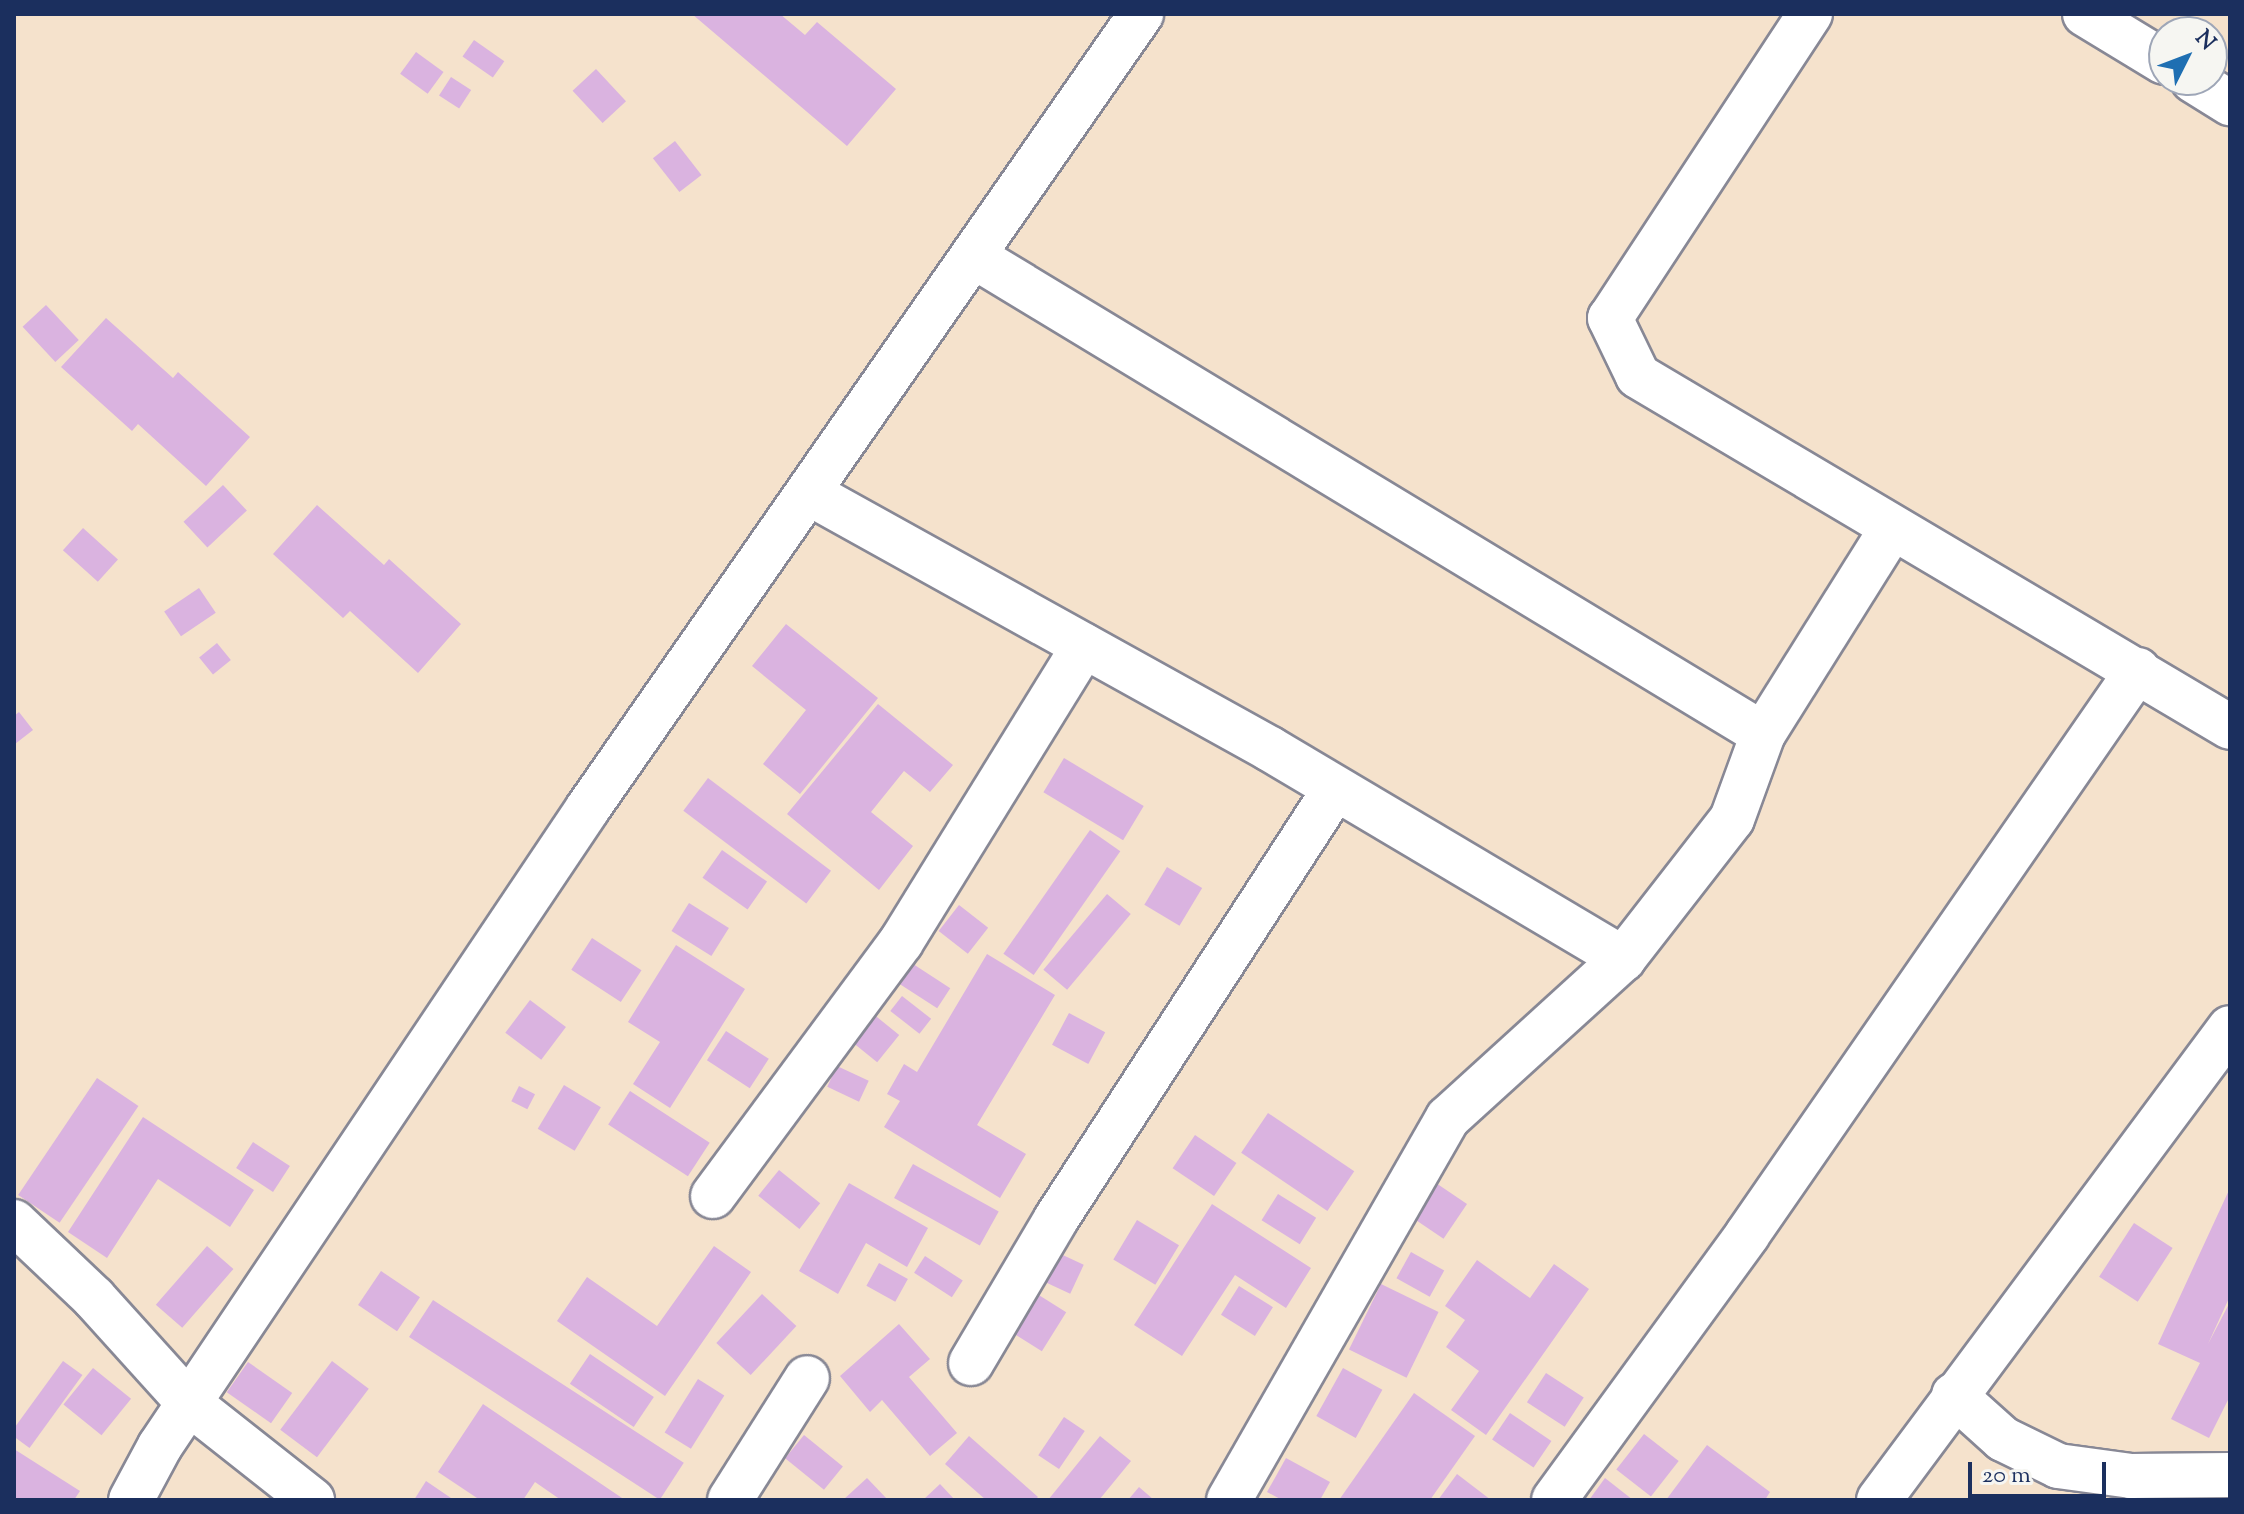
<!DOCTYPE html>
<html>
<head>
<meta charset="utf-8">
<style>
  body { margin:0 }
  #map { position:relative; width:2244px; height:1514px; overflow:hidden; background:#f5e2cc; font-family:"Sorts Mill Goudy",serif }
  div>[style] { position:absolute }
  [style*='--x'] { left:calc(var(--x)*1px); top:calc(var(--y)*1px); width:calc(var(--w)*1px); rotate:calc(var(--a)*1deg) }
  .building>* { inset:0; background:#dab3e0; transform-origin:0 0 }
  .roads { filter:drop-shadow(2px 0 #888895) drop-shadow(-2px 0 #888895) drop-shadow(0 2px #888895) drop-shadow(0 -2px #888895) }
  .street>* { height:44px; margin:-22px; padding:0 22px; transform-origin:22px; border-radius:22px; background:#fff }
  span { translate:-50% -50%; white-space:nowrap; text-align:center; line-height:1.15; -webkit-text-stroke:7px #f6f6f2; paint-order:stroke }
  .frame { position:absolute; inset:0; border:16px solid #1b2f5e; pointer-events:none }
  .north { position:absolute; left:2148px; top:16px; width:80px; height:80px; box-sizing:border-box; background:#f6f6f2; border:2px solid #9ea6b7; border-radius:50%; rotate:48deg; font-size:22px; font-weight:700; line-height:32px; text-align:center; color:#1b2f5e }
  .north::after { content:''; display:block; margin:auto; width:28px; height:36px; background:#1f6fb2; clip-path:polygon(50% 0,100% 100%,50% 72%,0 100%) }
  .scale { position:absolute; left:1968px; top:1462px; width:138px; height:36px; box-sizing:border-box; border:4px solid #1b2f5e; border-top:0; padding-left:10px; font-size:24px; line-height:28px; white-space:nowrap; color:#1b2f5e; -webkit-text-stroke:6px #f6f6f2; paint-order:stroke }
</style>
</head>
<body>
<div id="map">
  <div class="building">
    <div style="clip-path:polygon(692px 14px,780px 14px,805px 35px,817px 22px,896px 89px,847px 146px)"></div>
    <div style="left:474px;top:40px;width:37px;height:20px;rotate:35deg"></div>
    <div style="left:416px;top:52px;width:34px;height:27px;rotate:36deg"></div>
    <div style="left:596px;top:69px;width:44px;height:32px;rotate:47deg"></div>
    <div style="left:451px;top:77px;width:24px;height:22px;rotate:33deg"></div>
    <div style="left:675px;top:141px;width:43px;height:28px;rotate:52deg"></div>
    <div style="left:46px;top:305px;width:48px;height:32px;rotate:47deg"></div>
    <div style="clip-path:polygon(106px 318px,173px 378px,178px 372px,250px 437px,206px 486px,138px 424px,132px 431px,61px 367px)"></div>
    <div style="left:223px;top:485px;width:35px;height:54px;rotate:47deg"></div>
    <div style="clip-path:polygon(317px 505px,384px 565px,389px 559px,461px 624px,418px 673px,350px 611px,343px 618px,273px 554px)"></div>
    <div style="left:83px;top:528px;width:47px;height:30px;rotate:42deg"></div>
    <div style="left:199px;top:588px;width:30px;height:42px;rotate:56deg"></div>
    <div style="clip-path:polygon(786px 624px,878px 698px,800px 794px,763px 764px,806px 710px,752px 666px)"></div>
    <div style="left:217px;top:643px;width:22px;height:23px;rotate:51deg"></div>
    <div style="clip-path:polygon(878px 704px,953px 765px,930px 792px,904px 771px,871px 812px,913px 846px,879px 890px,787px 814px)"></div>
    <div style="clip-path:polygon(19px 712px,33px 730px,15px 744px,14px 716px)"></div>
    <div style="left:1064px;top:758px;width:93px;height:40px;rotate:31deg"></div>
    <div style="left:708px;top:778px;width:154px;height:41px;rotate:37deg"></div>
    <div style="left:1090px;top:830px;width:37px;height:151px;rotate:35deg"></div>
    <div style="left:722px;top:850px;width:55px;height:34px;rotate:35deg"></div>
    <div style="left:1167px;top:867px;width:41px;height:44px;rotate:31deg"></div>
    <div style="left:1107px;top:894px;width:31px;height:99px;rotate:40deg"></div>
    <div style="left:689px;top:903px;width:47px;height:33px;rotate:32deg"></div>
    <div style="left:959px;top:905px;width:37px;height:33px;rotate:38deg"></div>
    <div style="left:592px;top:938px;width:59px;height:38px;rotate:33deg"></div>
    <div style="clip-path:polygon(676px 945px,745px 989px,670px 1108px,633px 1084px,660px 1042px,628px 1022px)"></div>
    <div style="clip-path:polygon(987px 954px,1055px 995px,977px 1125px,1026px 1154px,1000px 1198px,884px 1127px,900px 1101px,887px 1094px,904px 1064px,917px 1072px)"></div>
    <div style="left:910px;top:962px;width:48px;height:24px;rotate:33deg"></div>
    <div style="left:902px;top:996px;width:37px;height:19px;rotate:38deg"></div>
    <div style="left:530px;top:1000px;width:45px;height:41px;rotate:37deg"></div>
    <div style="left:872px;top:1013px;width:35px;height:35px;rotate:39deg"></div>
    <div style="left:1069px;top:1013px;width:41px;height:36px;rotate:28deg"></div>
    <div style="left:726px;top:1031px;width:51px;height:35px;rotate:33deg"></div>
    <div style="left:837px;top:1066px;width:35px;height:23px;rotate:25deg"></div>
    <div style="left:97px;top:1078px;width:50px;height:141px;rotate:34deg"></div>
    <div style="left:564px;top:1085px;width:43px;height:51px;rotate:31deg"></div>
    <div style="left:519px;top:1086px;width:18px;height:17px;rotate:27deg"></div>
    <div style="left:630px;top:1091px;width:95px;height:40px;rotate:33deg"></div>
    <div style="left:1268px;top:1113px;width:104px;height:48px;rotate:34deg"></div>
    <div style="clip-path:polygon(143px 1117px,254px 1190px,230px 1227px,158px 1179px,107px 1258px,68px 1232px)"></div>
    <div style="left:1195px;top:1135px;width:50px;height:40px;rotate:34deg"></div>
    <div style="left:253px;top:1142px;width:44px;height:31px;rotate:33deg"></div>
    <div style="left:913px;top:1164px;width:98px;height:39px;rotate:29deg"></div>
    <div style="left:779px;top:1170px;width:53px;height:33px;rotate:39deg"></div>
    <div style="left:1433px;top:1181px;width:41px;height:42px;rotate:34deg"></div>
    <div style="clip-path:polygon(849px 1183px,928px 1228px,907px 1267px,866px 1243px,838px 1294px,799px 1271px)"></div>
    <div style="clip-path:polygon(2230px 1188px,2230px 1296px,2208px 1344px,2230px 1302px,2230px 1396px,2209px 1438px,2171px 1419px,2200px 1363px,2158px 1344px)"></div>
    <div style="left:1278px;top:1194px;width:45px;height:31px;rotate:32deg"></div>
    <div style="clip-path:polygon(1212px 1204px,1311px 1268px,1286px 1308px,1235px 1275px,1182px 1356px,1134px 1325px)"></div>
    <div style="left:1137px;top:1220px;width:49px;height:46px;rotate:31deg"></div>
    <div style="left:2134px;top:1223px;width:46px;height:64px;rotate:33deg"></div>
    <div style="left:207px;top:1246px;width:35px;height:78px;rotate:41deg"></div>
    <div style="clip-path:polygon(714px 1246px,751px 1272px,665px 1396px,557px 1321px,587px 1277px,657px 1326px)"></div>
    <div style="left:1052px;top:1250px;width:35px;height:32px;rotate:25deg"></div>
    <div style="left:1411px;top:1252px;width:38px;height:30px;rotate:29deg"></div>
    <div style="left:925px;top:1256px;width:45px;height:20px;rotate:33deg"></div>
    <div style="clip-path:polygon(1477px 1260px,1530px 1298px,1554px 1264px,1589px 1289px,1486px 1435px,1451px 1410px,1479px 1371px,1446px 1347px,1465px 1320px,1445px 1306px)"></div>
    <div style="left:879px;top:1263px;width:33px;height:26px;rotate:29deg"></div>
    <div style="left:381px;top:1271px;width:47px;height:41px;rotate:34deg"></div>
    <div style="left:1381px;top:1284px;width:64px;height:73px;rotate:26deg"></div>
    <div style="left:1239px;top:1286px;width:40px;height:34px;rotate:32deg"></div>
    <div style="left:1034px;top:1292px;width:38px;height:46px;rotate:32deg"></div>
    <div style="left:762px;top:1294px;width:47px;height:67px;rotate:43deg"></div>
    <div style="left:433px;top:1300px;width:299px;height:44px;rotate:33deg"></div>
    <div style="clip-path:polygon(899px 1324px,930px 1359px,909px 1377px,957px 1433px,930px 1456px,882px 1400px,870px 1412px,840px 1376px)"></div>
    <div style="left:590px;top:1354px;width:77px;height:36px;rotate:34deg"></div>
    <div style="left:63px;top:1361px;width:24px;height:90px;rotate:36deg"></div>
    <div style="left:332px;top:1361px;width:46px;height:86px;rotate:37deg"></div>
    <div style="left:248px;top:1362px;width:54px;height:37px;rotate:35deg"></div>
    <div style="left:93px;top:1368px;width:49px;height:47px;rotate:39deg"></div>
    <div style="left:1343px;top:1368px;width:45px;height:55px;rotate:29deg"></div>
    <div style="left:1546px;top:1373px;width:45px;height:35px;rotate:33deg"></div>
    <div style="left:698px;top:1379px;width:31px;height:63px;rotate:32deg"></div>
    <div style="clip-path:polygon(1414px 1393px,1475px 1436px,1430px 1500px,1339px 1500px)"></div>
    <div style="clip-path:polygon(483px 1404px,625px 1500px,561px 1500px,535px 1482px,523px 1500px,480px 1500px,438px 1472px)"></div>
    <div style="left:1510px;top:1413px;width:50px;height:32px;rotate:34deg"></div>
    <div style="left:1064px;top:1417px;width:25px;height:46px;rotate:34deg"></div>
    <div style="left:1644px;top:1434px;width:44px;height:45px;rotate:38deg"></div>
    <div style="left:804px;top:1435px;width:50px;height:30px;rotate:39deg"></div>
    <div style="clip-path:polygon(969px 1436px,1038px 1497px,1035px 1500px,986px 1500px,945px 1464px)"></div>
    <div style="clip-path:polygon(1100px 1436px,1131px 1461px,1099px 1500px,1048px 1500px)"></div>
    <div style="clip-path:polygon(1707px 1445px,1770px 1492px,1765px 1500px,1666px 1500px)"></div>
    <div style="clip-path:polygon(14px 1449px,80px 1491px,74px 1500px,14px 1500px)"></div>
    <div style="clip-path:polygon(1286px 1458px,1330px 1482px,1320px 1500px,1282px 1500px,1267px 1492px)"></div>
    <div style="clip-path:polygon(1457px 1474px,1491px 1500px,1438px 1500px)"></div>
    <div style="clip-path:polygon(867px 1478px,888px 1500px,843px 1500px)"></div>
    <div style="clip-path:polygon(1605px 1478px,1633px 1500px,1589px 1500px)"></div>
    <div style="clip-path:polygon(426px 1481px,451px 1498px,450px 1500px,414px 1500px)"></div>
    <div style="clip-path:polygon(940px 1484px,955px 1500px,923px 1500px)"></div>
    <div style="clip-path:polygon(1139px 1487px,1154px 1500px,1128px 1500px)"></div>
  </div>
  <div class="roads">
    <div class="street">
      <div style="--x:1810;--y:14;--w:364;--a:123.3"></div>
      <div style="--x:1610;--y:318;--w:64;--a:64.2"></div>
      <div style="--x:1638;--y:376;--w:688;--a:30.66"></div>
      <div style="--x:2085;--y:14;--w:92;--a:31.3"></div>
      <div style="--x:2193;--y:80;--w:44;--a:31.9"></div>
      <div style="--x:975;--y:257;--w:921;--a:31.19"></div>
      <div style="--x:809;--y:493;--w:527;--a:29.04"></div>
      <div style="--x:1270;--y:749;--w:411;--a:30.7"></div>
      <div style="--x:713;--y:1196;--w:316;--a:-53.5"></div>
      <div style="--x:901;--y:942;--w:348;--a:-58.3"></div>
      <div style="--x:14;--y:1222;--w:110;--a:43.5"></div>
      <div style="--x:94;--y:1298;--w:142;--a:47.9"></div>
      <div style="--x:189;--y:1403;--w:157;--a:38.3"></div>
      <div style="--x:971;--y:1363;--w:167;--a:-59.4"></div>
      <div style="--x:1056;--y:1219;--w:513;--a:-57.02"></div>
      <div style="--x:1954;--y:1395;--w:66;--a:41.9"></div>
      <div style="--x:2003;--y:1439;--w:61;--a:26.1"></div>
      <div style="--x:2058;--y:1466;--w:74;--a:7.8"></div>
      <div style="--x:2131;--y:1476;--w:99;--a:-0.6"></div>
      <div style="--x:131;--y:1500;--w:61;--a:-61.8"></div>
      <div style="--x:160;--y:1446;--w:768;--a:-56.14"></div>
      <div style="--x:588;--y:808;--w:968;--a:-55.14"></div>
      <div style="--x:730;--y:1500;--w:144;--a:-57.7"></div>
      <div style="--x:1229;--y:1500;--w:440;--a:-60.2"></div>
      <div style="--x:1448;--y:1118;--w:236;--a:-42.3"></div>
      <div style="--x:1623;--y:959;--w:177;--a:-52.1"></div>
      <div style="--x:1732;--y:819;--w:90;--a:-70"></div>
      <div style="--x:1763;--y:734;--w:243;--a:-57.9"></div>
      <div style="--x:1554;--y:1500;--w:328;--a:-53.9"></div>
      <div style="--x:1747;--y:1235;--w:687;--a:-55.32"></div>
      <div style="--x:1879;--y:1500;--w:588;--a:-53.36"></div>
    </div>
  </div>
  <div class="frame"></div>
  <div class="north">N</div>
  <div class="scale">20 m</div>
</div>
</body>
</html>
